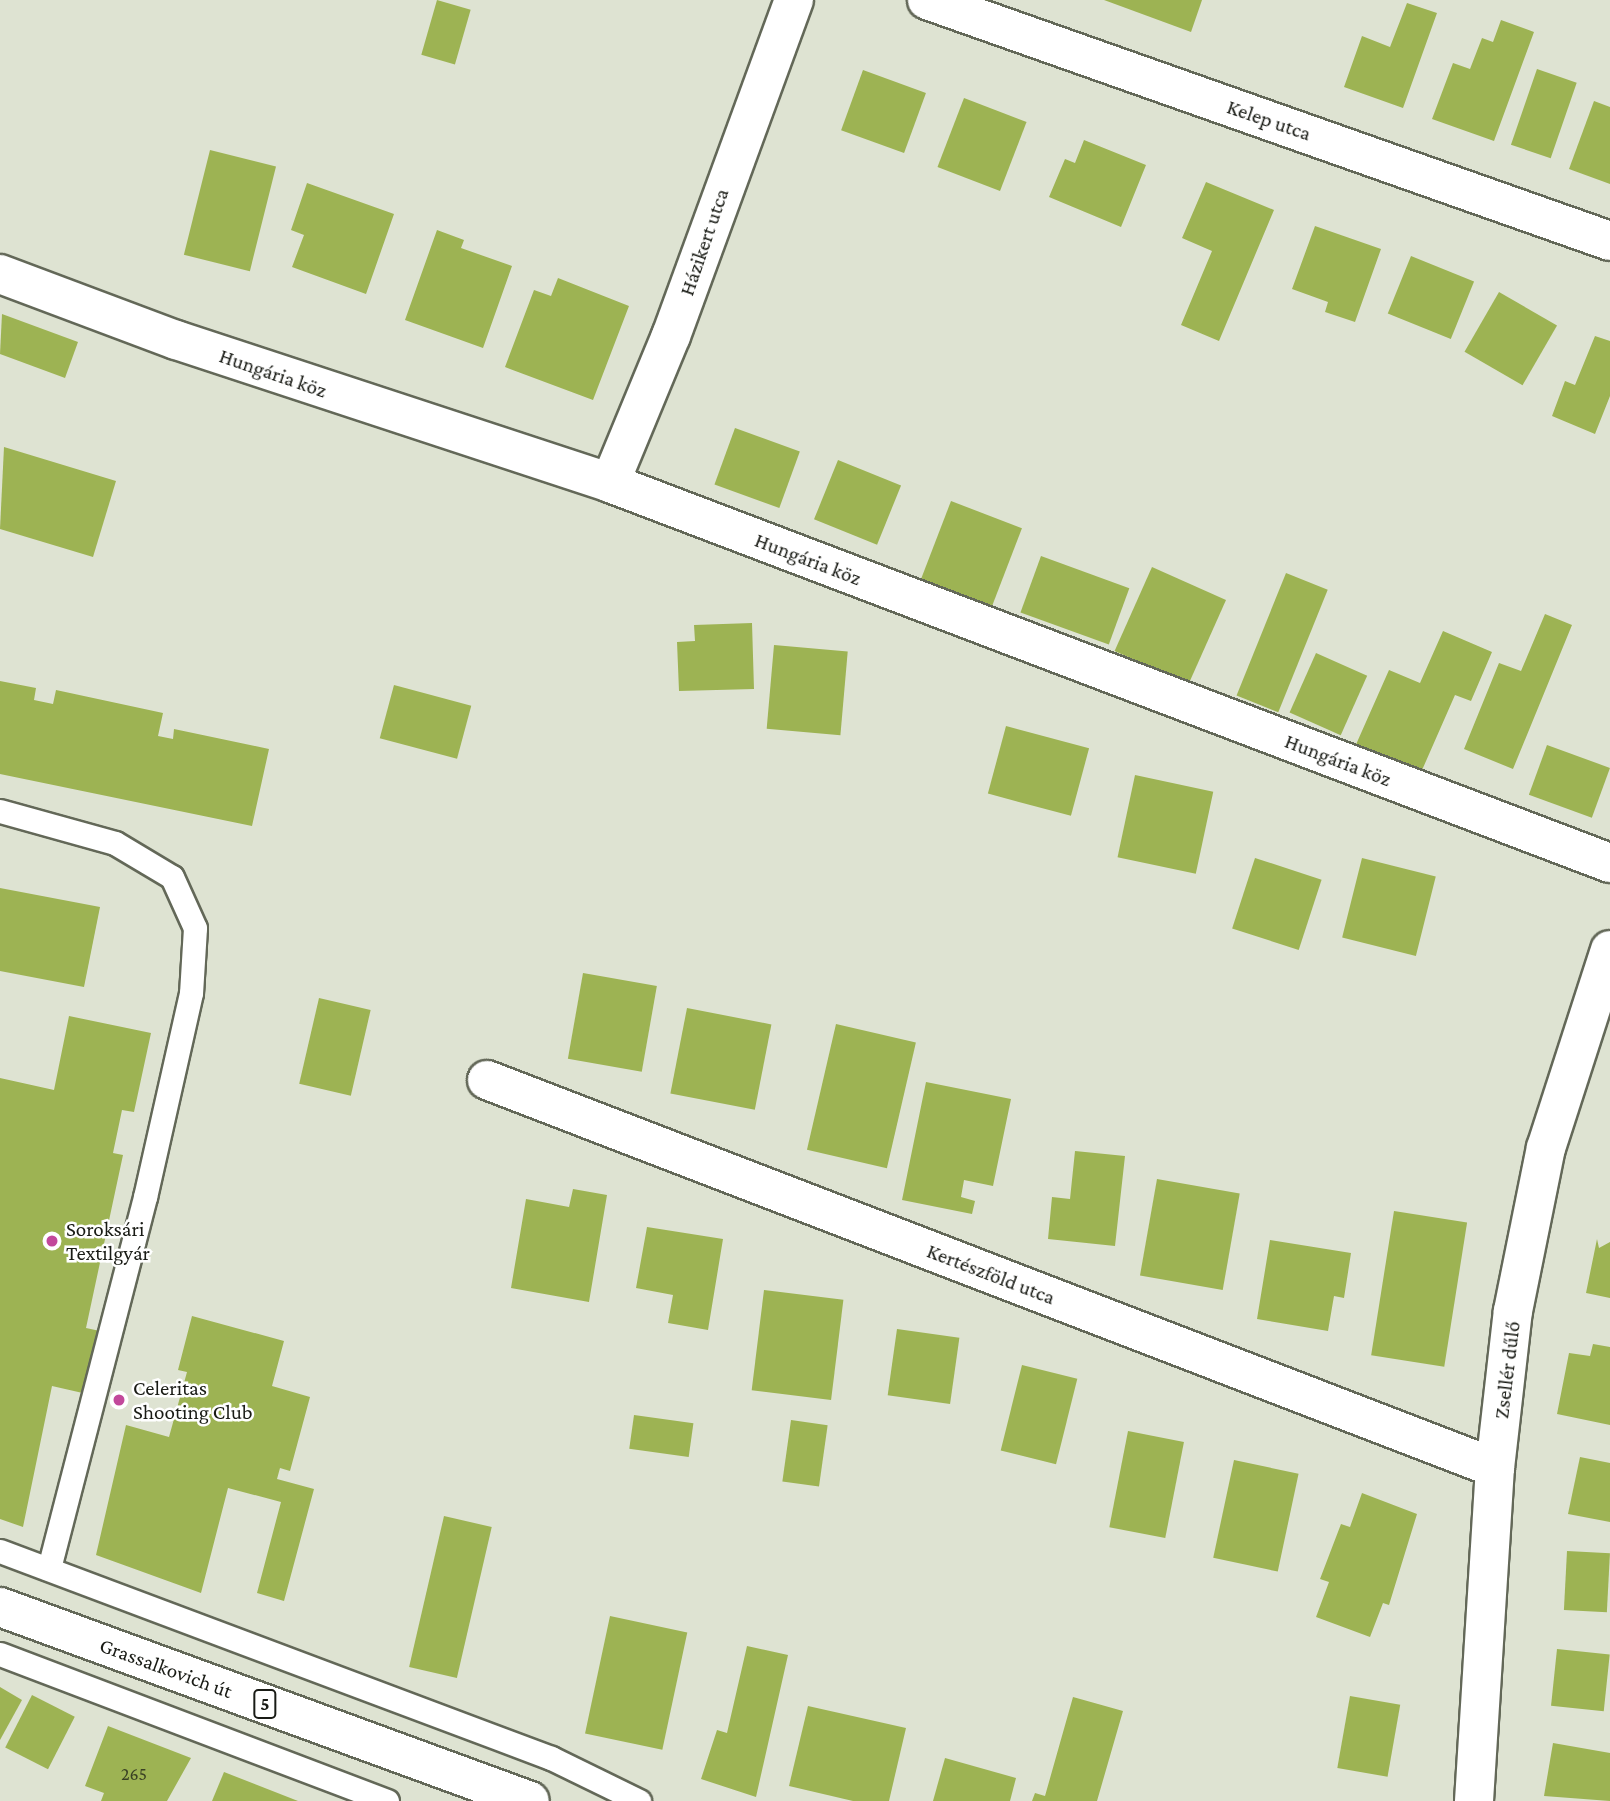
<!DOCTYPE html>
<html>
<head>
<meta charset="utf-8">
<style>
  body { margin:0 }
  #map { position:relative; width:1610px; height:1801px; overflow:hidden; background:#dee3d2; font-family:"Crimson Pro",serif }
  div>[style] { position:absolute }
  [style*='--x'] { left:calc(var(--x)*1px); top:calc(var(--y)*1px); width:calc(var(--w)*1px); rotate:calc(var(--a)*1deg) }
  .building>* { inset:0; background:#9db353; transform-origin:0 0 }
  .roads { filter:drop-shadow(2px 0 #636858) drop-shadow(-2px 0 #636858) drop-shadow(0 2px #636858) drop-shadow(0 -2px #636858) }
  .lane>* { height:23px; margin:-11.5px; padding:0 11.5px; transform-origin:11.5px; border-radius:11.5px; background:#fff }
  .street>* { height:38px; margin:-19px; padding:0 19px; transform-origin:19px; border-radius:19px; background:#fff }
  .primary>* { height:38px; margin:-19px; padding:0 19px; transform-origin:19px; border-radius:19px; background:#fff }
  .dots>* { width:19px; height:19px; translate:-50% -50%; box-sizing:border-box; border:4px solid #fff; border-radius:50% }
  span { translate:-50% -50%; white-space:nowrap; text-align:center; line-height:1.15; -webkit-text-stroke:5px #fff; paint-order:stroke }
  .number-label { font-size:18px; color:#3a4124 }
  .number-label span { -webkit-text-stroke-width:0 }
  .shield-label span { padding:2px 5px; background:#fff; border:2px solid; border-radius:5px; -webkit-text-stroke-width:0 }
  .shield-label { font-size:19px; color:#191b15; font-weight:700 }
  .street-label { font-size:21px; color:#191b15 }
  .poi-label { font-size:21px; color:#191b15 }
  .left { translate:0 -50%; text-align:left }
</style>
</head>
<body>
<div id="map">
  <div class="building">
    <div style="left:437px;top:0;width:35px;height:57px;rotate:16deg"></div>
    <div style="clip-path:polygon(1104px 0,1202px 0,1191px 32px)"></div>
    <div style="clip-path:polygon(1407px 3px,1437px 13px,1403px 108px,1344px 87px,1362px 36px,1390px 47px)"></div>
    <div style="clip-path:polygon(1501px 20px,1534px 32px,1494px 141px,1432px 119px,1453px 63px,1470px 69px,1482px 38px,1493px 42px)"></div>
    <div style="left:1537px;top:69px;width:42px;height:80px;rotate:19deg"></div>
    <div style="left:863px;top:70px;width:67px;height:64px;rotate:20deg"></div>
    <div style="left:964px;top:98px;width:67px;height:74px;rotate:21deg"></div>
    <div style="clip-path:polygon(1594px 101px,1610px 107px,1610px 184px,1569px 169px)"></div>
    <div style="clip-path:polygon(1084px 140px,1146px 165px,1121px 227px,1049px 197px,1065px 159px,1075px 163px)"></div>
    <div style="left:210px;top:150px;width:68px;height:108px;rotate:14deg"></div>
    <div style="clip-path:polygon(1206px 182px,1274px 210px,1219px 341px,1181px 325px,1212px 251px,1182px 238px)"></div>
    <div style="clip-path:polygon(307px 183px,394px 214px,366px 294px,292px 267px,304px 235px,291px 230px)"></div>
    <div style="clip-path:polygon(1315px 226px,1381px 249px,1355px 322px,1325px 312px,1328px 302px,1292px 289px)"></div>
    <div style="clip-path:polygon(437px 230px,464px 240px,461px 248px,512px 266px,483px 348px,405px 320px)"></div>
    <div style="left:1411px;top:256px;width:68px;height:62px;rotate:22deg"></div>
    <div style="clip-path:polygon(558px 278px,629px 306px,593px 400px,505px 367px,534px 290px,551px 296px)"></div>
    <div style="left:1499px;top:292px;width:67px;height:69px;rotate:30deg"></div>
    <div style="clip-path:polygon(2px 314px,78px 342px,65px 378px,0 354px)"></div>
    <div style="clip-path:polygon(1595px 336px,1610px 341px,1610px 396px,1595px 434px,1552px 416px,1565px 381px,1575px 385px)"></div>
    <div style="left:735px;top:428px;width:69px;height:60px;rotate:20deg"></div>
    <div style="clip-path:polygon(4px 447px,116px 481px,93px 557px,0 529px)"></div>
    <div style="left:838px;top:460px;width:68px;height:64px;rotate:22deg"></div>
    <div style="left:951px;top:501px;width:76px;height:86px;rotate:21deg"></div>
    <div style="left:1041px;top:556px;width:94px;height:60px;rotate:20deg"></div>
    <div style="left:1152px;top:567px;width:81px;height:92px;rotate:24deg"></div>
    <div style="left:1286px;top:573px;width:45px;height:132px;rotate:22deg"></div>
    <div style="clip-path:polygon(1545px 614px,1572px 625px,1513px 769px,1464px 749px,1499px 663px,1521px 671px)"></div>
    <div style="clip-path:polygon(752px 623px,754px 689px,679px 691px,677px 642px,695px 641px,694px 625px)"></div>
    <div style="clip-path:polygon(1443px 631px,1492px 652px,1471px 701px,1455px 695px,1419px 777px,1354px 749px,1389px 670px,1420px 683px)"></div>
    <div style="left:774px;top:645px;width:74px;height:84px;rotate:5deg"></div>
    <div style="left:1316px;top:653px;width:56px;height:65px;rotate:24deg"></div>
    <div style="clip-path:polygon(0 681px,36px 688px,34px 700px,53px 704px,56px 690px,163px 713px,158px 736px,173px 739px,174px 729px,269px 749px,252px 826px,0 774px)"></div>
    <div style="left:394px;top:685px;width:80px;height:55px;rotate:15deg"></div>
    <div style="left:1006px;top:726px;width:86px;height:70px;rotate:15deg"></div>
    <div style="left:1547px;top:745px;width:67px;height:53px;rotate:20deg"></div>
    <div style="left:1135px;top:775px;width:80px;height:84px;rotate:12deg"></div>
    <div style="left:1255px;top:858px;width:70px;height:74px;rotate:18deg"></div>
    <div style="left:1362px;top:858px;width:76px;height:82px;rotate:14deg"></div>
    <div style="clip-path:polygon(0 888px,100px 907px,84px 987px,0 971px)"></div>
    <div style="left:583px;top:973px;width:75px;height:87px;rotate:10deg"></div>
    <div style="left:319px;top:998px;width:53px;height:88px;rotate:13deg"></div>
    <div style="left:687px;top:1008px;width:86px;height:87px;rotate:11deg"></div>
    <div style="clip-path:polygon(69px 1016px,151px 1033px,134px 1112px,122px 1110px,113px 1153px,123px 1155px,86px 1328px,100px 1331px,87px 1394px,52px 1386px,23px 1527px,0 1519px,0 1078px,54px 1090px)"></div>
    <div style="left:836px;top:1024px;width:82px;height:129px;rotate:13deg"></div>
    <div style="clip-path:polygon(926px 1082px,1011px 1099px,993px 1186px,964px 1180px,961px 1197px,975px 1201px,972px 1214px,902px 1200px)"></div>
    <div style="clip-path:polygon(1075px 1151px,1125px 1156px,1115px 1246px,1048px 1239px,1052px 1197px,1070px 1199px)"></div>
    <div style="left:1157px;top:1179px;width:84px;height:98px;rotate:10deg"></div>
    <div style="clip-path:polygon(573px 1189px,607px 1195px,589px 1302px,511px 1288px,526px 1199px,569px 1207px)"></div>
    <div style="left:1394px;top:1211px;width:74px;height:146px;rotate:9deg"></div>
    <div style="clip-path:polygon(647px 1227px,723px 1239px,708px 1330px,668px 1323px,673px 1295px,636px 1288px)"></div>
    <div style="clip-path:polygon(1597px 1239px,1599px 1248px,1610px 1242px,1610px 1298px,1586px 1293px)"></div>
    <div style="clip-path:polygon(1270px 1240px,1351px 1253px,1344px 1298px,1334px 1296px,1328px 1331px,1257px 1319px)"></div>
    <div style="left:764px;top:1290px;width:80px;height:101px;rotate:7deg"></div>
    <div style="clip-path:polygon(192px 1316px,284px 1341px,272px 1386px,310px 1397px,290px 1471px,280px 1468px,277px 1479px,314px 1489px,284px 1601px,257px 1593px,281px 1502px,228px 1488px,201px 1593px,96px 1555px,126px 1425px,169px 1437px,187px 1372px,178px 1370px)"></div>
    <div style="left:897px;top:1329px;width:63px;height:67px;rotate:8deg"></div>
    <div style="clip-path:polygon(1593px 1344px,1610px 1347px,1610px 1425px,1557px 1414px,1569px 1353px,1590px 1356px)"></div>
    <div style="left:1022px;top:1365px;width:57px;height:88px;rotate:14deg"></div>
    <div style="left:634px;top:1415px;width:60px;height:34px;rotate:8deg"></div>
    <div style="left:791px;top:1420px;width:37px;height:62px;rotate:8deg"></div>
    <div style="left:1128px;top:1431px;width:57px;height:98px;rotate:11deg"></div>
    <div style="clip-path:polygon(1580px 1457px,1610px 1463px,1610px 1522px,1568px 1514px)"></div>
    <div style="left:1234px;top:1460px;width:66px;height:100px;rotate:12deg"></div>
    <div style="clip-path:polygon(1362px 1493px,1417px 1514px,1389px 1605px,1383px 1603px,1370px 1637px,1316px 1617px,1329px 1582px,1320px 1579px,1341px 1524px,1350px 1527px)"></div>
    <div style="left:444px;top:1516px;width:49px;height:155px;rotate:13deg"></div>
    <div style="left:1567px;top:1551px;width:43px;height:59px;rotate:3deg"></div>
    <div style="left:610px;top:1616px;width:79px;height:120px;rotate:12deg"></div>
    <div style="clip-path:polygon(747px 1646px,788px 1655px,756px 1797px,701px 1779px,717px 1730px,727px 1733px)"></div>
    <div style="left:1557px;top:1649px;width:53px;height:57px;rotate:6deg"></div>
    <div style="clip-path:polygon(0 1687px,22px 1700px,0 1740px)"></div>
    <div style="left:32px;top:1695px;width:48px;height:59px;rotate:27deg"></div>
    <div style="left:1350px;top:1696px;width:51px;height:73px;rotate:10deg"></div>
    <div style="clip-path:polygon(1073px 1697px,1123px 1711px,1097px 1801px,1032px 1801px,1035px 1793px,1045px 1796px)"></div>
    <div style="clip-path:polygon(808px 1706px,906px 1728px,889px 1801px,853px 1801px,789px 1786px)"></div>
    <div style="clip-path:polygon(108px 1726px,191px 1758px,167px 1801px,101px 1801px,104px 1793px,85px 1786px)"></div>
    <div style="clip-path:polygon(1553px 1743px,1610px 1753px,1610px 1801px,1544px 1796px)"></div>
    <div style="clip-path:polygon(945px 1758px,1016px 1778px,1010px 1801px,933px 1801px)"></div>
    <div style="clip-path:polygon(224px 1772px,298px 1801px,212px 1801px)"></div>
  </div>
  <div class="roads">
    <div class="lane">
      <div style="--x:0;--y:811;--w:119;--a:15.5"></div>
      <div style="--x:115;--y:843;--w:66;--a:30.8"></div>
      <div style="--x:172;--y:877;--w:56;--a:65.7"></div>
      <div style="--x:195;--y:928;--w:65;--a:93.5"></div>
      <div style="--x:191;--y:993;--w:209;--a:102.7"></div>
      <div style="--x:145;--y:1197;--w:384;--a:104.5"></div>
      <div style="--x:0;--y:1551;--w:589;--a:20.59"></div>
      <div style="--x:551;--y:1758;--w:98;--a:26"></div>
      <div style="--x:0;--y:1654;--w:414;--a:20.8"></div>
    </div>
    <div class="street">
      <div style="--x:927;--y:0;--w:724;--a:19.44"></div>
      <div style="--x:0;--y:274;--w:188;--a:20.6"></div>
      <div style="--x:176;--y:340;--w:457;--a:18.2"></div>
      <div style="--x:610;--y:483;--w:1070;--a:20.81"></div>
      <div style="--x:610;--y:483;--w:159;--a:-67.5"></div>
      <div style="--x:671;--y:336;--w:358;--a:-69.9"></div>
      <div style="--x:487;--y:1080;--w:1080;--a:21.05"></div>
      <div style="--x:1474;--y:1801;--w:334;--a:-86.4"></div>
      <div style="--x:1495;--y:1468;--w:158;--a:-83.5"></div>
      <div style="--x:1513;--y:1311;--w:166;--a:-78.6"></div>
      <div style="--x:1546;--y:1148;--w:208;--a:-72.1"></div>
    </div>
    <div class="primary">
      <div style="--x:0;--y:1607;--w:564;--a:20.1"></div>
    </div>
  </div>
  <div class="dots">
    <div style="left:52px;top:1241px;background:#c2489b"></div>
    <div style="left:119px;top:1400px;background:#c2489b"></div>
  </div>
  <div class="number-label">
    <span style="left:134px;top:1774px">265</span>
  </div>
  <div class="shield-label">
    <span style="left:265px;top:1704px">5</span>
  </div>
  <div class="street-label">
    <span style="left:1269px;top:120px;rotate:19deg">Kelep utca</span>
    <span style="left:704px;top:242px;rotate:-71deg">Házikert utca</span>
    <span style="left:273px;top:373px;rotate:19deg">Hungária köz</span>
    <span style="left:808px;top:559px;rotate:21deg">Hungária köz</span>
    <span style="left:1338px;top:760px;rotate:21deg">Hungária köz</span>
    <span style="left:991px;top:1274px;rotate:21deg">Kertészföld utca</span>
    <span style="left:1507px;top:1370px;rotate:-83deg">Zsellér dűlő</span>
    <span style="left:166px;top:1668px;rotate:20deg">Grassalkovich út</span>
  </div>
  <div class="poi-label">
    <span class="left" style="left:66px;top:1241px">Soroksári<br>Textilgyár</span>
    <span class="left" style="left:133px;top:1400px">Celeritas<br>Shooting Club</span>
  </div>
</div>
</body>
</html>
